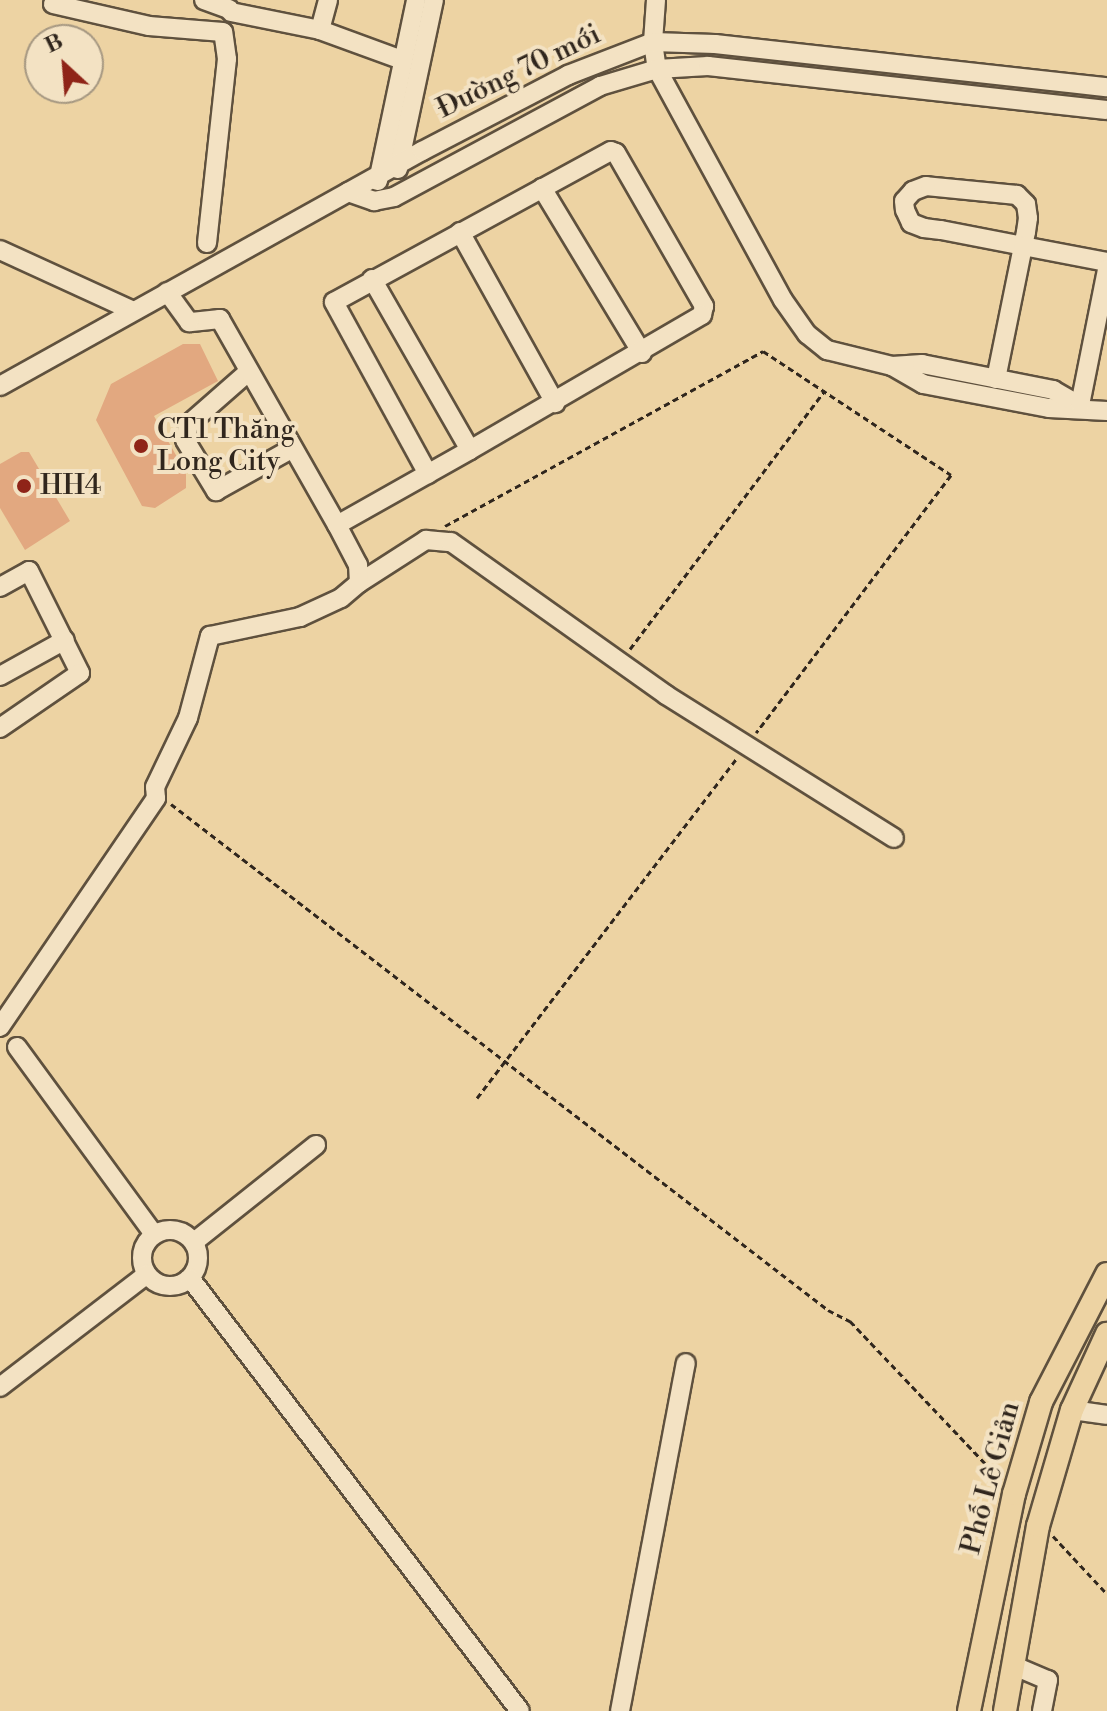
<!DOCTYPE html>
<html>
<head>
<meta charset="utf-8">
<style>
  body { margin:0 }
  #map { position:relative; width:1107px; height:1711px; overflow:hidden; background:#edd3a3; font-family:"Libre Bodoni",serif }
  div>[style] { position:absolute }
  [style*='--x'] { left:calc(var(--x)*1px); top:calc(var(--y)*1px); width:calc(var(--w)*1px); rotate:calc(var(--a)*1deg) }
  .building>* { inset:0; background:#e2a880 }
  .path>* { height:3px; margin-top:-1.5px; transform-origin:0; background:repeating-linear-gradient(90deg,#30261d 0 6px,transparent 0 10px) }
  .roads { filter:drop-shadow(2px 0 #5f513e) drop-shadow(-2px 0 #5f513e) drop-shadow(0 2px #5f513e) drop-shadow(0 -2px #5f513e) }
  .minor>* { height:18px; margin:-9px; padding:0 9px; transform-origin:9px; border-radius:9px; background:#f3e2c3 }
  .minor>.ring { margin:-9px; padding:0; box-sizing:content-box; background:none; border:18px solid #f3e2c3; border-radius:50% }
  .major>* { height:22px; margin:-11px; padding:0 11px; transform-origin:11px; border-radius:11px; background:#edd3a3 }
  .dots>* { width:22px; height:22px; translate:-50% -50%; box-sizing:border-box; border:4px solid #f3e2c3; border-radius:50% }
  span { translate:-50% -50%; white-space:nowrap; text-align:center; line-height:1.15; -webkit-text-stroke:8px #f3e2c3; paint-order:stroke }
  .street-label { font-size:28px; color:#30261d }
  .poi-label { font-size:28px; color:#30261d }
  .left { translate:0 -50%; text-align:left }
  .north { position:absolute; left:24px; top:24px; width:80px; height:80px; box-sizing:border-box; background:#f3e2c3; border:2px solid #a59781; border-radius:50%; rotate:334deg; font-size:22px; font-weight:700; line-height:32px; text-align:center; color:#30261d }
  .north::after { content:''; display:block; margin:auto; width:28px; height:36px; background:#8f2418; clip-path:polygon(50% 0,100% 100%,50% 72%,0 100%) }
</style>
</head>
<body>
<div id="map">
  <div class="building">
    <div style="clip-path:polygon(183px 344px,200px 344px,218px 381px,154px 416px,186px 473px,186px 488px,155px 508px,142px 506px,96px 420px,111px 384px)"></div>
    <div style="clip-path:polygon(21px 452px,29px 452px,70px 521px,25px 550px,0 508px,0 464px)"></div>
  </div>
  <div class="path">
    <div style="--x:445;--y:526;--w:363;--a:-28.8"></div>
    <div style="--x:763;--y:351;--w:225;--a:33.4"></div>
    <div style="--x:951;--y:475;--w:323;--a:127.1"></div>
    <div style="--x:630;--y:649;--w:324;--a:-53"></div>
    <div style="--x:171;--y:804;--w:829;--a:37.6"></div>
    <div style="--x:828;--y:1310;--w:25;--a:27"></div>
    <div style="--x:850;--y:1321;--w:218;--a:46.5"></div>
    <div style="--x:477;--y:1098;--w:428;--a:-52.6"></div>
    <div style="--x:1053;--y:1536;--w:79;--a:47"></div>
  </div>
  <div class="roads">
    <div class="minor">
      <div style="--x:204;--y:0;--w:27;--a:20"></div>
      <div style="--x:656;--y:0;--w:42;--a:94.1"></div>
      <div style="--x:653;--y:42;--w:27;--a:82"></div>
      <div style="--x:657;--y:69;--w:263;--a:61.4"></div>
      <div style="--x:783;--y:300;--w:42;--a:54.8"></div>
      <div style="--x:807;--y:334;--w:26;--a:39"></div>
      <div style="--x:827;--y:350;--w:67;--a:13.8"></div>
      <div style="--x:892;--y:366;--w:36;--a:30"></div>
      <div style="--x:923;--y:384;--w:128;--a:10.8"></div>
      <div style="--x:1049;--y:408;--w:58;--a:3"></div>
      <div style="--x:53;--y:4;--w:98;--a:12.9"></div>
      <div style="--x:149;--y:26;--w:74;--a:4.6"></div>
      <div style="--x:231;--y:12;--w:91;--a:11.4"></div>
      <div style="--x:320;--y:30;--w:87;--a:20.1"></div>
      <div style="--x:320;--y:30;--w:31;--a:-75"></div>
      <div style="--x:398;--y:169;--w:173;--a:-78"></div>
      <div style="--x:378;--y:181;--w:185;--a:-78.1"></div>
      <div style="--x:542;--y:188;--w:193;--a:58.8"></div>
      <div style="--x:348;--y:192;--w:28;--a:19"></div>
      <div style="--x:374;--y:201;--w:20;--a:-11"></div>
      <div style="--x:394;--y:197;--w:234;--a:-28.3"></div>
      <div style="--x:600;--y:86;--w:59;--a:-16.6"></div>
      <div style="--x:657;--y:69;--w:51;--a:-3.4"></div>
      <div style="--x:708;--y:66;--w:401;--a:6.3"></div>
      <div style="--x:460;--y:232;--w:196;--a:60.9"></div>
      <div style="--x:207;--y:243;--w:185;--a:-83.8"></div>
      <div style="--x:227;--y:59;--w:27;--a:-98"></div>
      <div style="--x:0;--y:250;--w:146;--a:24.6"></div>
      <div style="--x:892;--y:366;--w:30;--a:-4"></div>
      <div style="--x:922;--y:364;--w:134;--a:11.2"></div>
      <div style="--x:1053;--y:390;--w:30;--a:30"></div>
      <div style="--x:247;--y:373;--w:77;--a:138.7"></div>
      <div style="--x:189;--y:424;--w:16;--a:104"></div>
      <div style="--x:185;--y:440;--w:60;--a:58.7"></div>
      <div style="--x:216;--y:491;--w:88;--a:-29.2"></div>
      <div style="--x:996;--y:379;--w:136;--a:-78.5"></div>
      <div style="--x:1023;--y:246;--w:14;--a:-78"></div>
      <div style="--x:1026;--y:232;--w:14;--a:-82"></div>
      <div style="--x:1028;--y:218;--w:14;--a:-98"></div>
      <div style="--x:1026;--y:204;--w:13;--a:-135"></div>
      <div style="--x:1017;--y:195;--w:91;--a:-174.4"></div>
      <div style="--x:926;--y:186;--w:14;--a:159"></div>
      <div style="--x:913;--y:191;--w:13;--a:132"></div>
      <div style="--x:904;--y:201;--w:9;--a:84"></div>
      <div style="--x:905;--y:210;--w:14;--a:65"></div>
      <div style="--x:911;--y:223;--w:14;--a:21"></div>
      <div style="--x:924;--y:228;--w:17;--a:7"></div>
      <div style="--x:941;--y:230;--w:84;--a:11"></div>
      <div style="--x:1023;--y:246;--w:86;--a:10.8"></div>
      <div style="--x:0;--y:386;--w:483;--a:-29.1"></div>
      <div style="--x:422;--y:151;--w:165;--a:-27.5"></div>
      <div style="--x:568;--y:75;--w:91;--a:-21.2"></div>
      <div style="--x:653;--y:42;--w:62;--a:1.8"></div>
      <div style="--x:715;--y:44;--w:394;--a:6.3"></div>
      <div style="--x:1080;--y:405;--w:138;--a:-78.7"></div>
      <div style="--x:428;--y:474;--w:196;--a:-118.7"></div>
      <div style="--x:334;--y:302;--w:315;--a:-28.6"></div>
      <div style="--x:611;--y:151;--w:5;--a:22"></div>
      <div style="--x:616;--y:153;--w:177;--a:60.1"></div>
      <div style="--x:704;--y:306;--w:9;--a:103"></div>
      <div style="--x:702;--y:315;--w:268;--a:149.8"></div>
      <div style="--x:337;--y:525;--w:153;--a:-29.4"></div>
      <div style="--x:470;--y:450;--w:197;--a:-119.8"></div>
      <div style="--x:359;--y:583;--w:80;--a:-32.7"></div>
      <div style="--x:426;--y:540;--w:25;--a:5"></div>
      <div style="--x:451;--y:542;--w:264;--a:35.4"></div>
      <div style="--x:666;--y:695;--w:269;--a:32.1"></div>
      <div style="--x:0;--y:587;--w:33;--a:-29"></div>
      <div style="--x:29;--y:571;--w:114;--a:63.4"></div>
      <div style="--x:80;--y:673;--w:97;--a:145.5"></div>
      <div style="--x:0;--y:676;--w:74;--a:-29"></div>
      <div style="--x:0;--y:1027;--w:277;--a:-55.7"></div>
      <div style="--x:156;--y:798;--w:11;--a:-95"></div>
      <div style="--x:155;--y:787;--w:76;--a:-64.4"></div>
      <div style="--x:188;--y:718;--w:85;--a:-75"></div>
      <div style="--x:210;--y:636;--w:92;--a:-11.9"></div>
      <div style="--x:300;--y:617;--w:45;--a:-24.9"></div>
      <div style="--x:341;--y:598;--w:23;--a:-40"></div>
      <div style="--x:359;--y:583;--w:18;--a:-93"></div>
      <div style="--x:358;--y:565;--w:45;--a:-117.7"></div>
      <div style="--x:337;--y:525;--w:237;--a:-119.6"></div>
      <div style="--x:220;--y:319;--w:31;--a:174"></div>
      <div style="--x:189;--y:322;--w:37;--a:-126"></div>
      <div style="--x:17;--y:1047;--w:232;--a:53.8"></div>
      <div class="ring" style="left:142px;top:1230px;width:38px;height:38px"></div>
      <div style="--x:194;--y:1242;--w:156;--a:-38.5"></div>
      <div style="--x:190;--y:1278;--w:544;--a:52.69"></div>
      <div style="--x:0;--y:1387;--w:185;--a:-37.5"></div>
      <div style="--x:1072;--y:1410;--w:35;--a:8"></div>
      <div style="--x:1012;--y:1665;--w:39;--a:23"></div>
      <div style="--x:1048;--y:1680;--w:32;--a:101"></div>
      <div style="--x:620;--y:1711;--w:354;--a:-79.3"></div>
    </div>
    <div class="major">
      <div style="--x:969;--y:1711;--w:222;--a:-78.3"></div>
      <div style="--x:1014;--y:1494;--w:96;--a:-73.6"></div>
      <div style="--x:1041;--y:1402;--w:144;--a:-62.7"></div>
      <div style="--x:1005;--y:1711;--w:188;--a:-79.9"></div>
      <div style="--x:1038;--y:1526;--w:121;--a:-73.7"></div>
      <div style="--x:1072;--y:1410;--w:84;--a:-65.3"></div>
    </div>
  </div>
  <div class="dots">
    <div style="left:141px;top:446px;background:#8f2418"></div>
    <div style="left:24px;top:486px;background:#8f2418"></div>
  </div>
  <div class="street-label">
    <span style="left:519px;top:72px;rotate:-26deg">Đường 70 mới</span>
    <span style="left:991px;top:1478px;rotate:-75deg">Phố Lê Giản</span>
  </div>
  <div class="poi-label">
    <span class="left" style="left:157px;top:446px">CT1 Thăng<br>Long City</span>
    <span class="left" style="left:40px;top:486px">HH4</span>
  </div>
  <div class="north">B</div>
</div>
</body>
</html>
